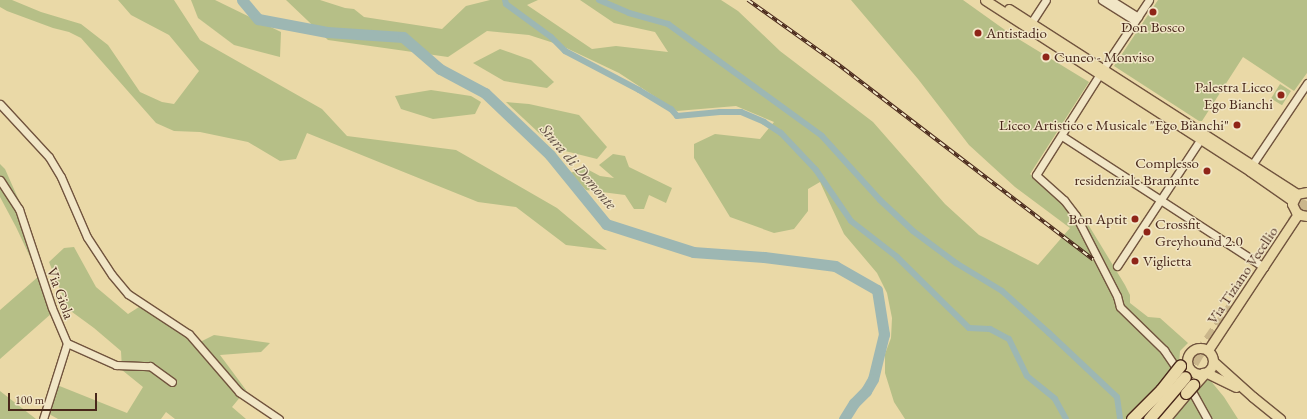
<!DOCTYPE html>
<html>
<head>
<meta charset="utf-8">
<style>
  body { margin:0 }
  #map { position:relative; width:1307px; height:419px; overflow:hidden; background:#ead9a7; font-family:"EB Garamond",serif }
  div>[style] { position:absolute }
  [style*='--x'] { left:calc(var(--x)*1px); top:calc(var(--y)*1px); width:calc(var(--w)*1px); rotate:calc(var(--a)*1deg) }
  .green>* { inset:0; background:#b6bf87; transform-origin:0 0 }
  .canal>* { height:6px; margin:-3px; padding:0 3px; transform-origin:3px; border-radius:3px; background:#9db7b3 }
  .river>* { height:11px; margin:-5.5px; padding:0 5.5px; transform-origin:5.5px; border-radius:5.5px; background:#9db7b3 }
  .highway-tunnel>* { height:11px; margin-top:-5.5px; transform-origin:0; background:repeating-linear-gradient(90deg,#cab68b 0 11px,transparent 0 16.5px) }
  .roads { filter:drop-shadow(1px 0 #71543e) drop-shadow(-1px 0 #71543e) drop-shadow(0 1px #71543e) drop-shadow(0 -1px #71543e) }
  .minor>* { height:7px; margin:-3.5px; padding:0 3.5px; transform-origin:3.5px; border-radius:3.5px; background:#f1e6c6 }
  .major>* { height:9px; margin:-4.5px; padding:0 4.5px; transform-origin:4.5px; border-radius:4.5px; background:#ead9a7 }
  .major>.ring { margin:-4.5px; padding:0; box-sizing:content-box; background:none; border:9px solid #ead9a7; border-radius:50% }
  .highway>* { height:11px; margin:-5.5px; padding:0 5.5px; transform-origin:5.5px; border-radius:5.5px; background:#ead9a7 }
  .rail>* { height:3.5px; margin-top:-1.75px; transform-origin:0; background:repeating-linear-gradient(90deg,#f1e6c6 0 6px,#49281b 0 12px); box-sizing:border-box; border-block:1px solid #49281b }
  .bridges { filter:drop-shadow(1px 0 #49281b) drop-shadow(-1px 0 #49281b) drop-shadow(0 1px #49281b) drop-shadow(0 -1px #49281b) }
  .highway-bridge>* { height:11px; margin:-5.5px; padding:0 5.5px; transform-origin:5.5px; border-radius:5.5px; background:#ead9a7 }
  .dots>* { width:11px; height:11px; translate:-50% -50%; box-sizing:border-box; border:2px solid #f1e6c6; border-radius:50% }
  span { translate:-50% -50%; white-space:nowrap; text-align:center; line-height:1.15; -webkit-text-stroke:3px #f1e6c6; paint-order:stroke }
  .poi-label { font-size:15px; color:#49281b }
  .left { translate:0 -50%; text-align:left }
  .right { translate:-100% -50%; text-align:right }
  .street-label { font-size:15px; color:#49281b }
  .water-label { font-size:16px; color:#5e4c41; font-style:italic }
  .scale { position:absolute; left:8px; top:393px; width:89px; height:18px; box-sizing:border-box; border:2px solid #49281b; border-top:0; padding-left:5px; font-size:12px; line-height:14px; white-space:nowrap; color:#49281b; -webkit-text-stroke:3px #f1e6c6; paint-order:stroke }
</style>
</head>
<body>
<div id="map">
  <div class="green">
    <div style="clip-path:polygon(0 0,12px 0,41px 12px,81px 24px,108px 45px,140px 92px,162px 102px,174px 104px,199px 71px,169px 35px,131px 15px,118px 0,174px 0,200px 40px,322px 109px,347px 136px,456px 150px,557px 208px,607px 250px,566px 245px,516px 207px,478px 202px,307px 133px,296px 159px,280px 161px,248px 142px,200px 132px,174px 131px,156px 123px,81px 38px,69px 32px,53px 28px,7px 11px,0 7px)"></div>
    <div style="clip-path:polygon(191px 0,215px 0,281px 32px,280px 57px,234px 45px,198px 18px)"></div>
    <div style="clip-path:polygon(286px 0,320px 0,345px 8px,354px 9px,364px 17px,442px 29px,466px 6px,490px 0,538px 0,527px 5px,592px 49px,616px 46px,668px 52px,655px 32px,614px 23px,580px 0,721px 0,738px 11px,780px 51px,873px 122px,945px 204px,979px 235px,1038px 265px,1070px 228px,1015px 187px,969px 145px,918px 79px,851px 0,963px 0,1012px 35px,1089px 82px,1030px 174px,1083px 216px,1125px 285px,1130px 295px,1130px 303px,1148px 317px,1160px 318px,1188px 343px,1180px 351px,1179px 364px,1210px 380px,1224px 397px,1238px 419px,905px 419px,894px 402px,885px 373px,885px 354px,891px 338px,892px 318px,887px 293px,877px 273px,844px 234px,820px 182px,808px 189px,808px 211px,794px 229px,774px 233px,730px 217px,694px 158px,694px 144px,715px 134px,760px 139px,774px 122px,736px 106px,677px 111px,619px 73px,560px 45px,529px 35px,487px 31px,448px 57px,328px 40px)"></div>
    <div style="clip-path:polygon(1158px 0,1307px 0,1307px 73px,1294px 91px,1243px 57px,1202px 121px,1199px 121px,1114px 66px)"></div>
    <div style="clip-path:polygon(500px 49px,531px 60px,554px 82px,547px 88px,504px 81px,473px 63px)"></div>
    <div style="left:1280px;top:84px;width:13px;height:17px;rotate:32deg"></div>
    <div style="clip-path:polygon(431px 90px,471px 96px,481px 102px,475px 114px,433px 119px,401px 109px,395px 96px)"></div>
    <div style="clip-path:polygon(506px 102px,529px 104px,579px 115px,607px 147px,597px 159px,561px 150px,539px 133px)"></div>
    <div style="clip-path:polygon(613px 154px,625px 156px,629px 167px,672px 188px,666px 203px,649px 195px,644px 209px,634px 209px,625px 195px,586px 190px,570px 173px,585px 168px,600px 176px,614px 178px,599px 165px)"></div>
    <div style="clip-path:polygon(0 164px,5px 169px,25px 214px,22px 222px,52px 313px,0 359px,0 310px,39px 276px,16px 227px,0 197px)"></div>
    <div style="clip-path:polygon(74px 247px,96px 287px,128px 314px,139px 307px,163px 319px,198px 343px,214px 335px,270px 343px,261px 352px,220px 355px,246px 390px,232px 407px,246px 419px,175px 419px,166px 412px,161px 419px,58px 419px,49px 414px,57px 385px,127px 413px,143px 387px,122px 370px,121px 351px,94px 328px,68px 309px,49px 262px,64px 248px)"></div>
    <div style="clip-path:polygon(0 391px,36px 419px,0 419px)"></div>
  </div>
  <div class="canal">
    <div style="--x:505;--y:0;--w:4;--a:76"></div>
    <div style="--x:506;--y:4;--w:56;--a:36.3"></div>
    <div style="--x:551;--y:37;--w:20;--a:45"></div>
    <div style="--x:565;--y:51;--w:84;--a:27.8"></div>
    <div style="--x:639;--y:90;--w:37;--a:31"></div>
    <div style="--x:671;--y:109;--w:9;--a:49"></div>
    <div style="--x:677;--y:116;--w:43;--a:-5.3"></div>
    <div style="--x:720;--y:112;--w:21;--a:0"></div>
    <div style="--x:741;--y:112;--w:25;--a:23"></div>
    <div style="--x:764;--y:122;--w:20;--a:33"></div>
    <div style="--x:781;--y:133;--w:51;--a:46.6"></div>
    <div style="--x:816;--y:170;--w:62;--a:55.5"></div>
    <div style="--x:851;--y:221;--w:58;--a:38"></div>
    <div style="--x:897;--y:257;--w:101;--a:44.6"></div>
    <div style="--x:969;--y:328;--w:21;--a:3"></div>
    <div style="--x:990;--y:329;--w:21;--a:28"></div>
    <div style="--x:1009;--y:339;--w:41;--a:64.1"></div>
    <div style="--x:1027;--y:376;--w:36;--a:39"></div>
    <div style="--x:1055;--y:399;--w:23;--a:61"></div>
    <div style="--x:599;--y:0;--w:33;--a:23"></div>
    <div style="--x:629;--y:13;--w:41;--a:15.8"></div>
    <div style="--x:668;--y:24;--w:190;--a:36"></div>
    <div style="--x:822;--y:136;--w:86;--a:47.8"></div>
    <div style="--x:880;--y:200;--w:45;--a:43.2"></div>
    <div style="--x:913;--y:231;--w:54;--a:36.7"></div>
    <div style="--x:956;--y:263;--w:54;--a:31.3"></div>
    <div style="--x:1002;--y:291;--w:63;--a:41.8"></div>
    <div style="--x:1049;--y:333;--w:93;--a:43.3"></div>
    <div style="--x:1117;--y:397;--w:22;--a:82"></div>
  </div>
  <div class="river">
    <div style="--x:242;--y:0;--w:25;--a:50"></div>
    <div style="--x:258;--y:19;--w:70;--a:10.7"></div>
    <div style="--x:327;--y:32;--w:76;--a:3.8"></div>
    <div style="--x:403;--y:37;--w:49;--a:40.9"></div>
    <div style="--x:440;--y:69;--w:51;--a:28.1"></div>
    <div style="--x:485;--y:93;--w:90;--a:43.6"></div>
    <div style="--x:550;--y:155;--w:89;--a:50.9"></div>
    <div style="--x:606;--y:224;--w:91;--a:17.8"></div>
    <div style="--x:693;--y:252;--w:71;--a:4"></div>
    <div style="--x:764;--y:257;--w:72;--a:7.2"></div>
    <div style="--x:835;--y:266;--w:48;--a:29.7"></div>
    <div style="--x:877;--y:290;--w:45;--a:81"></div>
    <div style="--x:884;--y:334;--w:46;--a:103.7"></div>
    <div style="--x:873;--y:379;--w:14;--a:120"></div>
    <div style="--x:866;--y:391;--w:17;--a:135"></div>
    <div style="--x:854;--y:403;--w:19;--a:122"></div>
  </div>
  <div class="highway-tunnel">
    <div style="--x:1292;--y:222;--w:26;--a:-54"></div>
    <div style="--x:1185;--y:377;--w:28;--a:-60"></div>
    <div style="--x:1199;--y:353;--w:57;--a:-54.9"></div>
  </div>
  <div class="roads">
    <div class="minor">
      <div style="--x:1102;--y:0;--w:39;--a:32"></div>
      <div style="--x:1111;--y:0;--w:32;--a:32"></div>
      <div style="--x:1149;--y:0;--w:83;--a:123.7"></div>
      <div style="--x:1103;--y:69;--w:125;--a:122.3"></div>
      <div style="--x:1036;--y:175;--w:38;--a:42"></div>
      <div style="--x:1064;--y:200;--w:20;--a:53"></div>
      <div style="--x:1076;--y:216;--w:90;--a:62.9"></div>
      <div style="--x:1117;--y:296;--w:11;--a:75"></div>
      <div style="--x:1120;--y:307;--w:62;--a:44.3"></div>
      <div style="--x:1164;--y:350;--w:27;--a:56"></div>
      <div style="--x:1031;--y:23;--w:27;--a:-57"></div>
      <div style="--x:0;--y:104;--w:72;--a:47.2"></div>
      <div style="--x:49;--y:157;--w:23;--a:59"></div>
      <div style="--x:61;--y:177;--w:65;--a:66.6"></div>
      <div style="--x:87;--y:237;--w:45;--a:56.7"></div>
      <div style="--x:112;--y:275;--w:25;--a:50"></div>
      <div style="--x:128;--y:294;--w:73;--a:33.3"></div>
      <div style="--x:189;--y:334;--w:77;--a:49.2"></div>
      <div style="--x:239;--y:392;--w:48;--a:34"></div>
      <div style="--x:1062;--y:136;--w:241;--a:33"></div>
      <div style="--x:1252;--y:165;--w:99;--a:-56.1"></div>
      <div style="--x:0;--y:180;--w:35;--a:57"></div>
      <div style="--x:19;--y:209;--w:104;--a:71.6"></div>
      <div style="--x:52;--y:308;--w:38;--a:67"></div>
      <div style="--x:67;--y:343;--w:80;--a:107.5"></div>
      <div style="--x:1117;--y:266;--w:151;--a:-56.6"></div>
      <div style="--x:67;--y:343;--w:54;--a:24.2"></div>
      <div style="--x:116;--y:365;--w:34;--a:2"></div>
      <div style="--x:150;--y:366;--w:27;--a:36"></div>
      <div style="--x:1189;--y:386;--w:38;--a:61"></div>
    </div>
    <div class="major">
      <div style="--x:985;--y:0;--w:315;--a:32.8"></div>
      <div style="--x:1250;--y:171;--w:52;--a:34.9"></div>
      <div style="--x:1009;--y:9;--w:342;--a:32.7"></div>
      <div style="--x:1307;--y:192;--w:10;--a:169"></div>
      <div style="--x:1297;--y:194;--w:11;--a:117"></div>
      <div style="--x:1292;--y:204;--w:9;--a:63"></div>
      <div style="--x:1296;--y:212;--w:6;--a:31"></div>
      <div style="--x:1301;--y:215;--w:6;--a:9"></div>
      <div class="ring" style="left:1187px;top:348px;width:17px;height:17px"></div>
      <div style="--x:1208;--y:350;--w:163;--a:-56.5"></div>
      <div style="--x:1214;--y:362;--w:52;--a:41.9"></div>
      <div style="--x:1253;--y:397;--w:35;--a:39"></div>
      <div style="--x:1207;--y:373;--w:32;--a:26"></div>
    </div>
    <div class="highway">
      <div style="--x:1193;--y:385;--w:15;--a:-48"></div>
      <div style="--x:1164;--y:419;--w:34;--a:-50"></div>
    </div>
  </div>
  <div class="rail">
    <div style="--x:748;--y:0;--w:107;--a:35.5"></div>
    <div style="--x:835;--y:62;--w:325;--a:37.4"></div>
  </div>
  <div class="bridges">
    <div class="highway-bridge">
      <div style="--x:1186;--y:393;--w:11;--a:-49"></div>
      <div style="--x:1132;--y:419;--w:41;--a:-45"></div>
      <div style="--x:1161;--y:390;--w:31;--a:-52"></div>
      <div style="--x:1149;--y:419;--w:55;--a:-49.4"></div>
    </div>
  </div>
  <div class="dots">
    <div style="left:1153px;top:12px;background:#8f2418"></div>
    <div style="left:978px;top:33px;background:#8f2418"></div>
    <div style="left:1046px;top:57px;background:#8f2418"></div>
    <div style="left:1281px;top:95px;background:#8f2418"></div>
    <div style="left:1237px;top:125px;background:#8f2418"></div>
    <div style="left:1207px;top:171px;background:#8f2418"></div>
    <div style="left:1135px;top:219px;background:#8f2418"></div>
    <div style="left:1147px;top:232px;background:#8f2418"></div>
    <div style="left:1135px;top:261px;background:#8f2418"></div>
  </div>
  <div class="poi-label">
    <span style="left:1153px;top:27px">Don Bosco</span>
    <span class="left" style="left:986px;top:33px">Antistadio</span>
    <span class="left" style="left:1054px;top:57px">Cuneo - Monviso</span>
    <span class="right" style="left:1273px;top:95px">Palestra Liceo<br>Ego Bianchi</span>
    <span class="right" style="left:1229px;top:125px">Liceo Artistico e Musicale "Ego Bianchi"</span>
    <span class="right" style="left:1199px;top:171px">Complesso<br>residenziale Bramante</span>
    <span class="right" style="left:1127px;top:219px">Bon Aptit</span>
    <span class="left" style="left:1155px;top:232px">Crossfit<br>Greyhound 2.0</span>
    <span class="left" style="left:1143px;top:261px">Viglietta</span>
  </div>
  <div class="street-label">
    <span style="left:1242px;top:275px;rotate:-56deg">Via Tiziano Vecellio</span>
    <span style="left:61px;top:293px;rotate:70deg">Via Giola</span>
  </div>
  <div class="water-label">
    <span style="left:578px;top:167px;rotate:49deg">Stura di Demonte</span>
  </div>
  <div class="scale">100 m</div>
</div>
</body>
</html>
